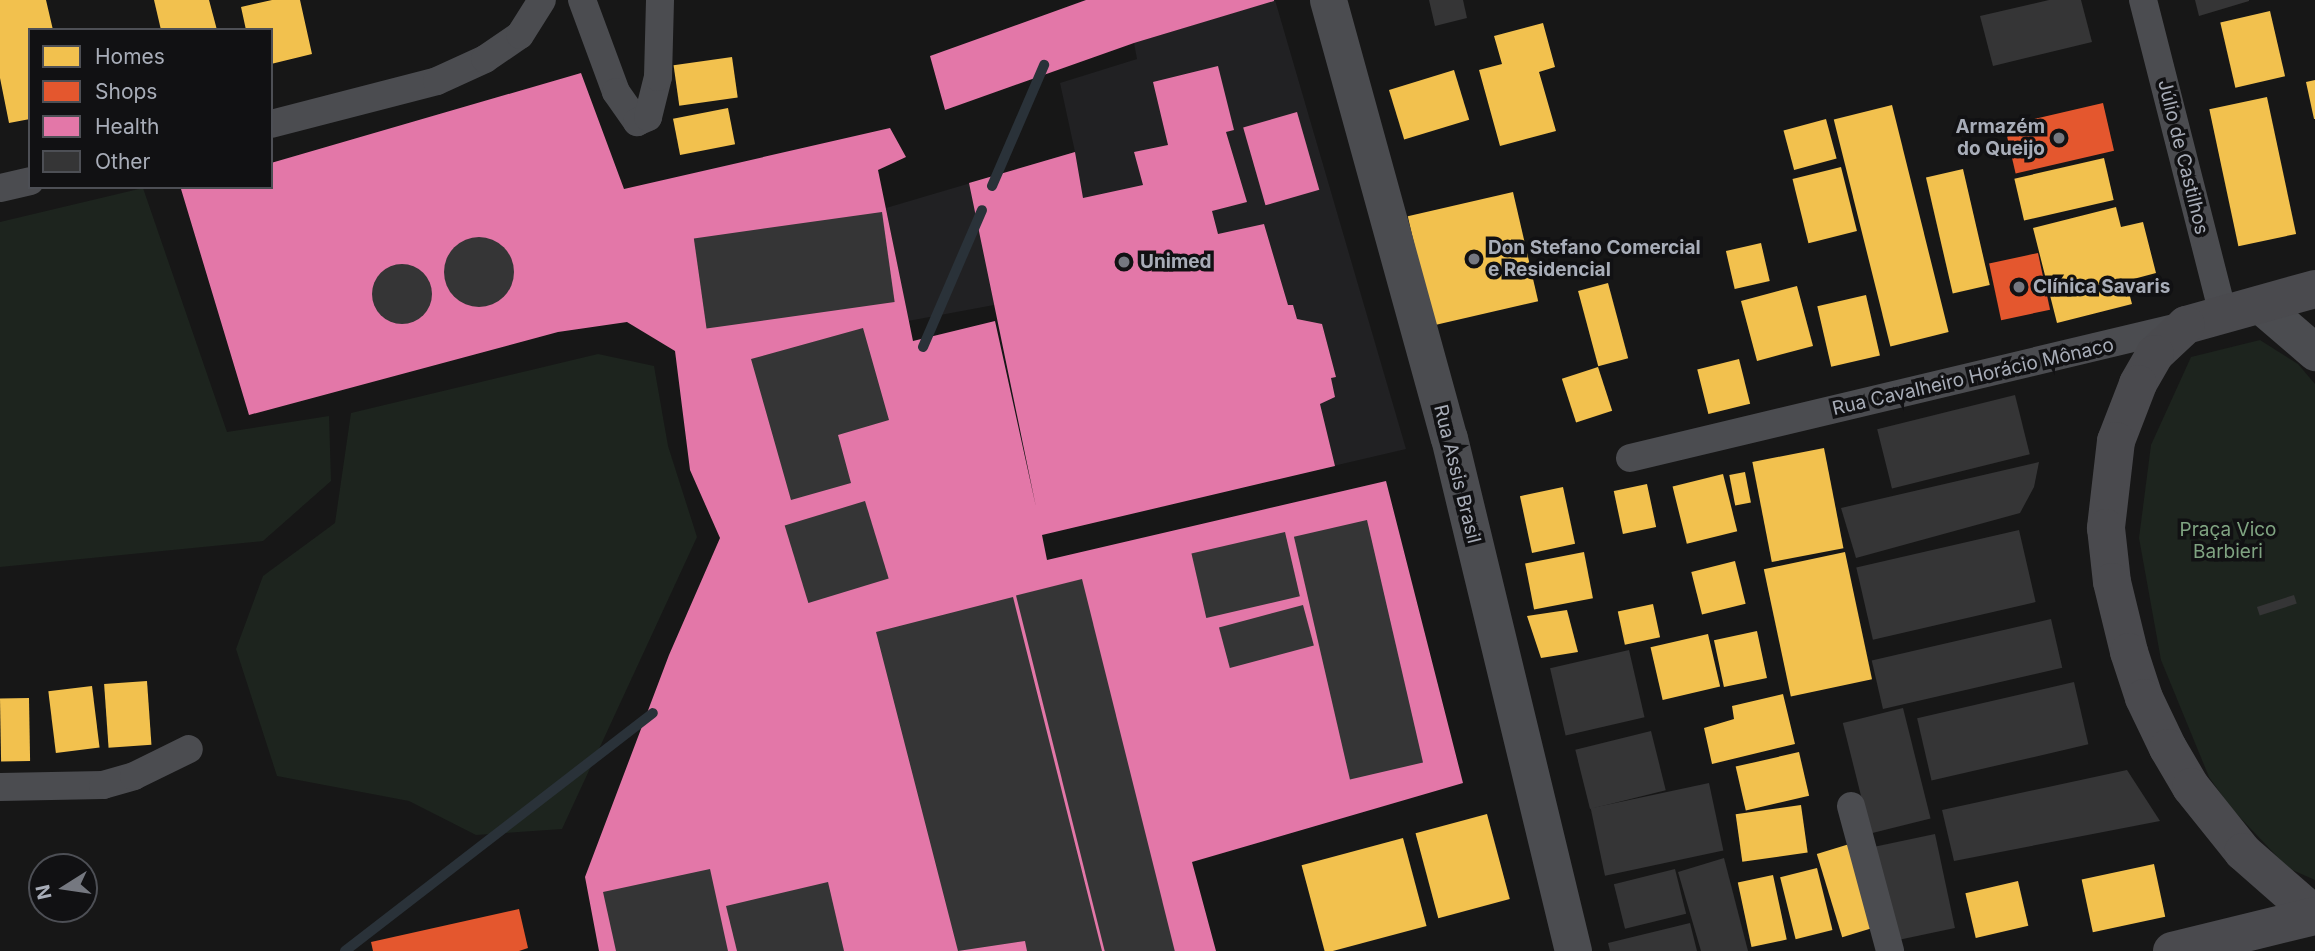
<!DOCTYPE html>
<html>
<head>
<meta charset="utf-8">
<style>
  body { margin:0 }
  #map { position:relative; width:2315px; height:951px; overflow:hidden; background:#171717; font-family:Inter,sans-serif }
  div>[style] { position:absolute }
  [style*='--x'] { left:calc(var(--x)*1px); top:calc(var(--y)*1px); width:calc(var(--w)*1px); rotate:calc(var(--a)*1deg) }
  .built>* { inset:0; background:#212123 }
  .green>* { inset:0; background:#1d241e }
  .homes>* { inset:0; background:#f2c14e; transform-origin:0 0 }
  .shops>* { inset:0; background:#e4572e; transform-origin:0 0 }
  .health>* { inset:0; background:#e377a8; transform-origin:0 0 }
  .stream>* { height:10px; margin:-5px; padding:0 5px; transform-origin:5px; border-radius:5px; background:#2a3239 }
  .building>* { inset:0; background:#353536; transform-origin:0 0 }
  .round { border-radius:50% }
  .minor>* { height:28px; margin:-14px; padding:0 14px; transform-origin:14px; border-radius:14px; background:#4b4c50 }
  .tertiary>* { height:37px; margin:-18.5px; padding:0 18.5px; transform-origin:18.5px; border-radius:18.5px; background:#4b4c50 }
  .secondary>* { height:38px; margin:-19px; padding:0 19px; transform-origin:19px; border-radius:19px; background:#4a4a4e }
  .dots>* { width:19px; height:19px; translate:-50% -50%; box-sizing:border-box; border:4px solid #111113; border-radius:50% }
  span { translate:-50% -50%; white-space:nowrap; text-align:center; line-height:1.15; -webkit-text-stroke:7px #111113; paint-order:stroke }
  .poi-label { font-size:19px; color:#a8adb8; font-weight:700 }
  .right { translate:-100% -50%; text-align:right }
  .left { translate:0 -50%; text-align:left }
  .street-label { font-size:19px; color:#a8adb8 }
  .park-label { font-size:19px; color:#7fa381 }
  .legend { position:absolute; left:28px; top:28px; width:245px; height:161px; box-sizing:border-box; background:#111113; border:2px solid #4d4f55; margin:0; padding:9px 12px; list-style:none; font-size:21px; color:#a8adb8 }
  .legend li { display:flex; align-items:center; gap:14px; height:35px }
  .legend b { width:35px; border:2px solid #4d4f55 }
  .north { position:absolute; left:28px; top:853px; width:70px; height:70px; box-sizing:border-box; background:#111113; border:2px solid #4d4f55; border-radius:50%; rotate:258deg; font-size:19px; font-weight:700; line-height:28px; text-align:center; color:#a8adb8 }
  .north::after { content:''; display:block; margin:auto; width:24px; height:32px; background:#757880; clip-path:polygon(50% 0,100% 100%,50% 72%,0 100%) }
</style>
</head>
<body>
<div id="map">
  <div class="built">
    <div style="clip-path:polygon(1275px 0,1406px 449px,1042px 534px,994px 305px,908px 321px,886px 208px,1075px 152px,1060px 83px,1137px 59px,1134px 43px)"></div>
  </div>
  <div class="green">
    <div style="clip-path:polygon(143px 188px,227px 432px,329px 416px,331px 481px,263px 541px,0 567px,0 222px)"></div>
    <div style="clip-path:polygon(2260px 340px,2298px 364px,2315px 384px,2315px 880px,2288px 868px,2231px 808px,2209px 777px,2161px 660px,2139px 538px,2151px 445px,2191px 357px)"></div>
    <div style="clip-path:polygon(598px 354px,654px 366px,668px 446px,697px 537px,562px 829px,476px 835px,409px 801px,277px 776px,236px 649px,263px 576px,335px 523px,351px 413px)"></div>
  </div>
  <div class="homes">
    <div style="clip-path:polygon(0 0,46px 0,53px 30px,30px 30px,30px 119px,9px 123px,0 78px)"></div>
    <div style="clip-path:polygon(154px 0,209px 0,217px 30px,161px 30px)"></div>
    <div style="clip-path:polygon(272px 0,300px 0,312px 54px,271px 64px,271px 30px,246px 30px,241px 7px)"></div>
    <div style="left:2270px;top:11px;width:67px;height:51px;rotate:77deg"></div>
    <div style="clip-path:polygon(1543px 23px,1555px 67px,1539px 72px,1556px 131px,1500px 146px,1479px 70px,1502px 64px,1494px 36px)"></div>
    <div style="left:732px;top:57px;width:41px;height:59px;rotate:82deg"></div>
    <div style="left:1454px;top:70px;width:52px;height:68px;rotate:73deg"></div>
    <div style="clip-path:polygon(2315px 80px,2315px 119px,2314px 119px,2306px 82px)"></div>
    <div style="left:2267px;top:97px;width:140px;height:59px;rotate:78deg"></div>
    <div style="left:1892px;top:105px;width:234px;height:60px;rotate:76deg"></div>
    <div style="left:728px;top:108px;width:37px;height:56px;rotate:79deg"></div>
    <div style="left:1826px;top:119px;width:41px;height:44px;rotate:75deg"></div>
    <div style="left:2104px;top:158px;width:43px;height:92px;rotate:77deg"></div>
    <div style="left:1841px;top:167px;width:66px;height:50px;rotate:76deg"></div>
    <div style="left:1963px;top:169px;width:119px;height:38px;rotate:77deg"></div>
    <div style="left:1513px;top:192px;width:112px;height:108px;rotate:77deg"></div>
    <div style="clip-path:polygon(2116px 207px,2121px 227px,2143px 222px,2156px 273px,2126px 281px,2132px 304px,2057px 323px,2033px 228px)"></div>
    <div style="left:1761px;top:243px;width:39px;height:36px;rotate:77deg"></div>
    <div style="left:1608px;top:283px;width:78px;height:31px;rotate:75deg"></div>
    <div style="left:1797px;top:286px;width:62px;height:58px;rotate:75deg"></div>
    <div style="left:1866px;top:295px;width:62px;height:50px;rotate:77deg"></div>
    <div style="left:1739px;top:359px;width:46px;height:43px;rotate:76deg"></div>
    <div style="left:1598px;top:367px;width:46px;height:38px;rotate:72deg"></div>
    <div style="left:1824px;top:448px;width:102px;height:73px;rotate:79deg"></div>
    <div style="left:1745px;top:472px;width:31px;height:16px;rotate:79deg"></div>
    <div style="left:1723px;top:474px;width:59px;height:52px;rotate:76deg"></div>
    <div style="left:1647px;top:484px;width:44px;height:34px;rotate:78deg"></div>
    <div style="left:1563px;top:487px;width:58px;height:44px;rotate:78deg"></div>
    <div style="left:1584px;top:552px;width:47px;height:60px;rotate:79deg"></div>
    <div style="left:1845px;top:552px;width:130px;height:83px;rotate:78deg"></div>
    <div style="left:1735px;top:561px;width:44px;height:45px;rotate:76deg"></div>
    <div style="left:1653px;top:604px;width:34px;height:36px;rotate:78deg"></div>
    <div style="clip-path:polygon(1567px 610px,1578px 652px,1541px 658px,1527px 616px)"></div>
    <div style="left:1757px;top:631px;width:48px;height:44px;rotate:78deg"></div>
    <div style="left:1708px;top:634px;width:54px;height:59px;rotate:77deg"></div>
    <div style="left:147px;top:681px;width:64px;height:43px;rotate:86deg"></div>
    <div style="left:92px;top:686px;width:62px;height:44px;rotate:83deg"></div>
    <div style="clip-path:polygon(1783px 694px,1795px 744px,1712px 764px,1704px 728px,1734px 719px,1732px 706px)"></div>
    <div style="left:29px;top:698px;width:63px;height:29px;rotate:89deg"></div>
    <div style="left:1799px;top:752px;width:45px;height:65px;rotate:77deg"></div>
    <div style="left:1801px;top:805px;width:48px;height:66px;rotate:82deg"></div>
    <div style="left:1487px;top:814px;width:88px;height:74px;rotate:75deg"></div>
    <div style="left:1403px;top:838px;width:91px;height:105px;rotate:75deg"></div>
    <div style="left:1856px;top:842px;width:87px;height:41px;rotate:73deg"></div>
    <div style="left:2154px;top:864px;width:54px;height:74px;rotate:78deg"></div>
    <div style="left:1817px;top:868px;width:64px;height:38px;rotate:76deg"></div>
    <div style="left:1773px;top:875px;width:66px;height:36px;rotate:78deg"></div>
    <div style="left:2018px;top:881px;width:46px;height:54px;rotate:77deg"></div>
  </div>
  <div class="shops">
    <div style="left:2103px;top:103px;width:49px;height:101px;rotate:77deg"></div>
    <div style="left:2038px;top:253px;width:58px;height:50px;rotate:78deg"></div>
    <div style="clip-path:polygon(519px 909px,528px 948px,519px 951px,373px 951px,371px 942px)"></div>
  </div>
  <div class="health">
    <div style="clip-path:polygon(1086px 0,1274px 0,1274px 1px,1134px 43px,945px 110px,930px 56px)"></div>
    <div style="clip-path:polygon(1218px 66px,1234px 130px,1226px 132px,1247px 202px,1212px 211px,1218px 234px,1264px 224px,1288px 305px,1293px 305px,1297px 319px,1322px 324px,1336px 377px,1331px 378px,1335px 397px,1320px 404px,1335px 466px,1042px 535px,1047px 560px,1386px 481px,1463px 783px,1192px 862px,1216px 951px,599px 951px,585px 877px,669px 655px,720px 538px,690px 470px,675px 351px,627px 322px,558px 332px,249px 415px,181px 189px,271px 187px,271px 163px,581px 73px,624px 189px,890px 128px,906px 157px,878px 170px,913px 341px,995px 321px,1036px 507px,969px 183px,1075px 152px,1083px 198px,1143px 185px,1134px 152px,1168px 145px,1153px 82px)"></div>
    <div style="left:1297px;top:112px;width:81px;height:56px;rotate:74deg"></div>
  </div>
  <div class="stream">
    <div style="--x:992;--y:186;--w:132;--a:-66.7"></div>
    <div style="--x:923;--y:347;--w:149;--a:-66.7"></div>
    <div style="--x:345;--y:951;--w:389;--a:-37.7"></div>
  </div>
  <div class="building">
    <div style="clip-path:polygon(1429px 0,1463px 0,1467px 18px,1435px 26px)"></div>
    <div style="clip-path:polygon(2049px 0,2081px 0,2092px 42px,1993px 66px,1980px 16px)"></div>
    <div style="clip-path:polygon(2195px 0,2249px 0,2249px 1px,2199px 16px)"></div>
    <div style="left:882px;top:212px;width:91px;height:190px;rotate:82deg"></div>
    <div class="round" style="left:444px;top:237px;width:70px;height:70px"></div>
    <div class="round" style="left:372px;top:264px;width:60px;height:60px"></div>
    <div style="clip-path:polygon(863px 328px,889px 420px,838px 435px,851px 483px,791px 500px,751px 359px)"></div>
    <div style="left:2015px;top:395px;width:61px;height:142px;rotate:76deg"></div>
    <div style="clip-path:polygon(2039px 462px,2034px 487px,2020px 513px,1856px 558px,1841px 508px)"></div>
    <div style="left:865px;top:501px;width:81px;height:84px;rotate:73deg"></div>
    <div style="left:1367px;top:520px;width:249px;height:75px;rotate:77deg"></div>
    <div style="left:2019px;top:530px;width:74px;height:167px;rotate:77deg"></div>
    <div style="left:1285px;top:532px;width:66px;height:96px;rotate:77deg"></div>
    <div style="left:1082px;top:579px;width:384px;height:68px;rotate:76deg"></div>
    <div style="left:2294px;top:595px;width:9px;height:39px;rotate:72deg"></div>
    <div style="clip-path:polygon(1013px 597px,1102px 951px,1027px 951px,1025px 941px,958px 951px,876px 632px)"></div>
    <div style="left:1303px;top:605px;width:42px;height:87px;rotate:75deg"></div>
    <div style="left:2051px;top:619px;width:50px;height:184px;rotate:77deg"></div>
    <div style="left:1629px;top:650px;width:69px;height:81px;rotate:77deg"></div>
    <div style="left:2074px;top:682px;width:64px;height:161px;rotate:77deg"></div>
    <div style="left:1903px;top:708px;width:114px;height:62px;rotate:76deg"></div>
    <div style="left:1651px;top:731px;width:61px;height:78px;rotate:76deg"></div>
    <div style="clip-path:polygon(2127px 770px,2160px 821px,1954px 861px,1942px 810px)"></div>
    <div style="left:1709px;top:783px;width:69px;height:121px;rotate:78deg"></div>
    <div style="left:1935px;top:834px;width:96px;height:63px;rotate:78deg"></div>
    <div style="clip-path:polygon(1724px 858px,1748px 951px,1701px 951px,1678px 872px)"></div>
    <div style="clip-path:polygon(710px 869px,728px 951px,616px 951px,603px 892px)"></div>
    <div style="left:1675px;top:869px;width:46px;height:63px;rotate:76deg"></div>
    <div style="clip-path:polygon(828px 882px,844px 951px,737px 951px,726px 906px)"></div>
    <div style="clip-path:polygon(1690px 923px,1697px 951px,1610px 951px,1608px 943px)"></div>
  </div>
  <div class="minor">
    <div style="--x:582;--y:0;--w:98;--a:69.7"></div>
    <div style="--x:616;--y:92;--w:37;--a:55"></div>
    <div style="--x:637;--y:122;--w:12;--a:-24"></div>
    <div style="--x:648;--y:117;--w:41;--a:-76"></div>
    <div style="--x:658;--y:77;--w:77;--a:-88.5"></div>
    <div style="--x:2143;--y:0;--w:324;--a:75.7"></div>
    <div style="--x:271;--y:124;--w:171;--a:-14.5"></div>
    <div style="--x:437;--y:81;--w:53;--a:-24.6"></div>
    <div style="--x:485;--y:59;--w:42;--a:-34.4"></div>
    <div style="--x:520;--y:35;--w:41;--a:-57.8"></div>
    <div style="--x:0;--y:188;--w:31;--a:-13"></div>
    <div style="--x:1630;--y:458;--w:569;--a:-13.43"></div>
    <div style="--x:0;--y:787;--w:103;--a:-1.1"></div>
    <div style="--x:103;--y:785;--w:32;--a:-16"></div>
    <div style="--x:134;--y:776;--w:61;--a:-26.1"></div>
    <div style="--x:1851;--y:806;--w:150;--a:74.9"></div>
  </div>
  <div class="tertiary">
    <div style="--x:1328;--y:0;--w:454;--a:74.6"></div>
    <div style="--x:1449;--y:438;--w:528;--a:76.41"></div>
    <div style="--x:2259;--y:304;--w:74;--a:40.6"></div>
  </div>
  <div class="secondary">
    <div style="--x:2315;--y:289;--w:134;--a:164.4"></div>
    <div style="--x:2186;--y:325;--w:42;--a:136.9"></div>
    <div style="--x:2155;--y:354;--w:34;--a:120"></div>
    <div style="--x:2138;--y:384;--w:61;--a:111.1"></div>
    <div style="--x:2116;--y:441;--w:88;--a:96.6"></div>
    <div style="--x:2106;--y:528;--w:54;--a:83.7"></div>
    <div style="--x:2112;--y:582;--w:72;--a:76.3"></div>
    <div style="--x:2129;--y:652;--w:48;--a:71.9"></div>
    <div style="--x:2144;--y:698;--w:55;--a:64.4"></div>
    <div style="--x:2168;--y:748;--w:45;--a:59.5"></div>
    <div style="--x:2191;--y:787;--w:83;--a:51.3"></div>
    <div style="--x:2243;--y:852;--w:96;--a:41.2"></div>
    <div style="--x:2172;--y:951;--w:147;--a:-13.8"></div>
  </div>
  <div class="dots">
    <div style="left:2059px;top:138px;background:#757880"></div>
    <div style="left:1474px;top:259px;background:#757880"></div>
    <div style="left:1124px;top:262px;background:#757880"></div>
    <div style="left:2019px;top:287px;background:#757880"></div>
  </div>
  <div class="poi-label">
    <span class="right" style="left:2045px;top:138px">Armazém<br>do Queijo</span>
    <span class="left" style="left:1488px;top:259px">Don Stefano Comercial<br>e Residencial</span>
    <span class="left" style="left:1140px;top:262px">Unimed</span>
    <span class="left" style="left:2033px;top:287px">Clínica Savaris</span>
  </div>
  <div class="street-label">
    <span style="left:2183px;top:157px;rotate:76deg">Júlio de Castilhos</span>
    <span style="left:1973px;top:377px;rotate:-13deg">Rua Cavalheiro Horácio Mônaco</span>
    <span style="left:1457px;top:474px;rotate:76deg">Rua Assis Brasil</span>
  </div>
  <div class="park-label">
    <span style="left:2228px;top:541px">Praça Vico<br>Barbieri</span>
  </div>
  <ul class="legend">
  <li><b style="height:19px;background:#f2c14e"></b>Homes</li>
  <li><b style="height:19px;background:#e4572e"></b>Shops</li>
  <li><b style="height:19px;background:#e377a8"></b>Health</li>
  <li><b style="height:19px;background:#353536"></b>Other</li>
  </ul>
  <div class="north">N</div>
</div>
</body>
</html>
